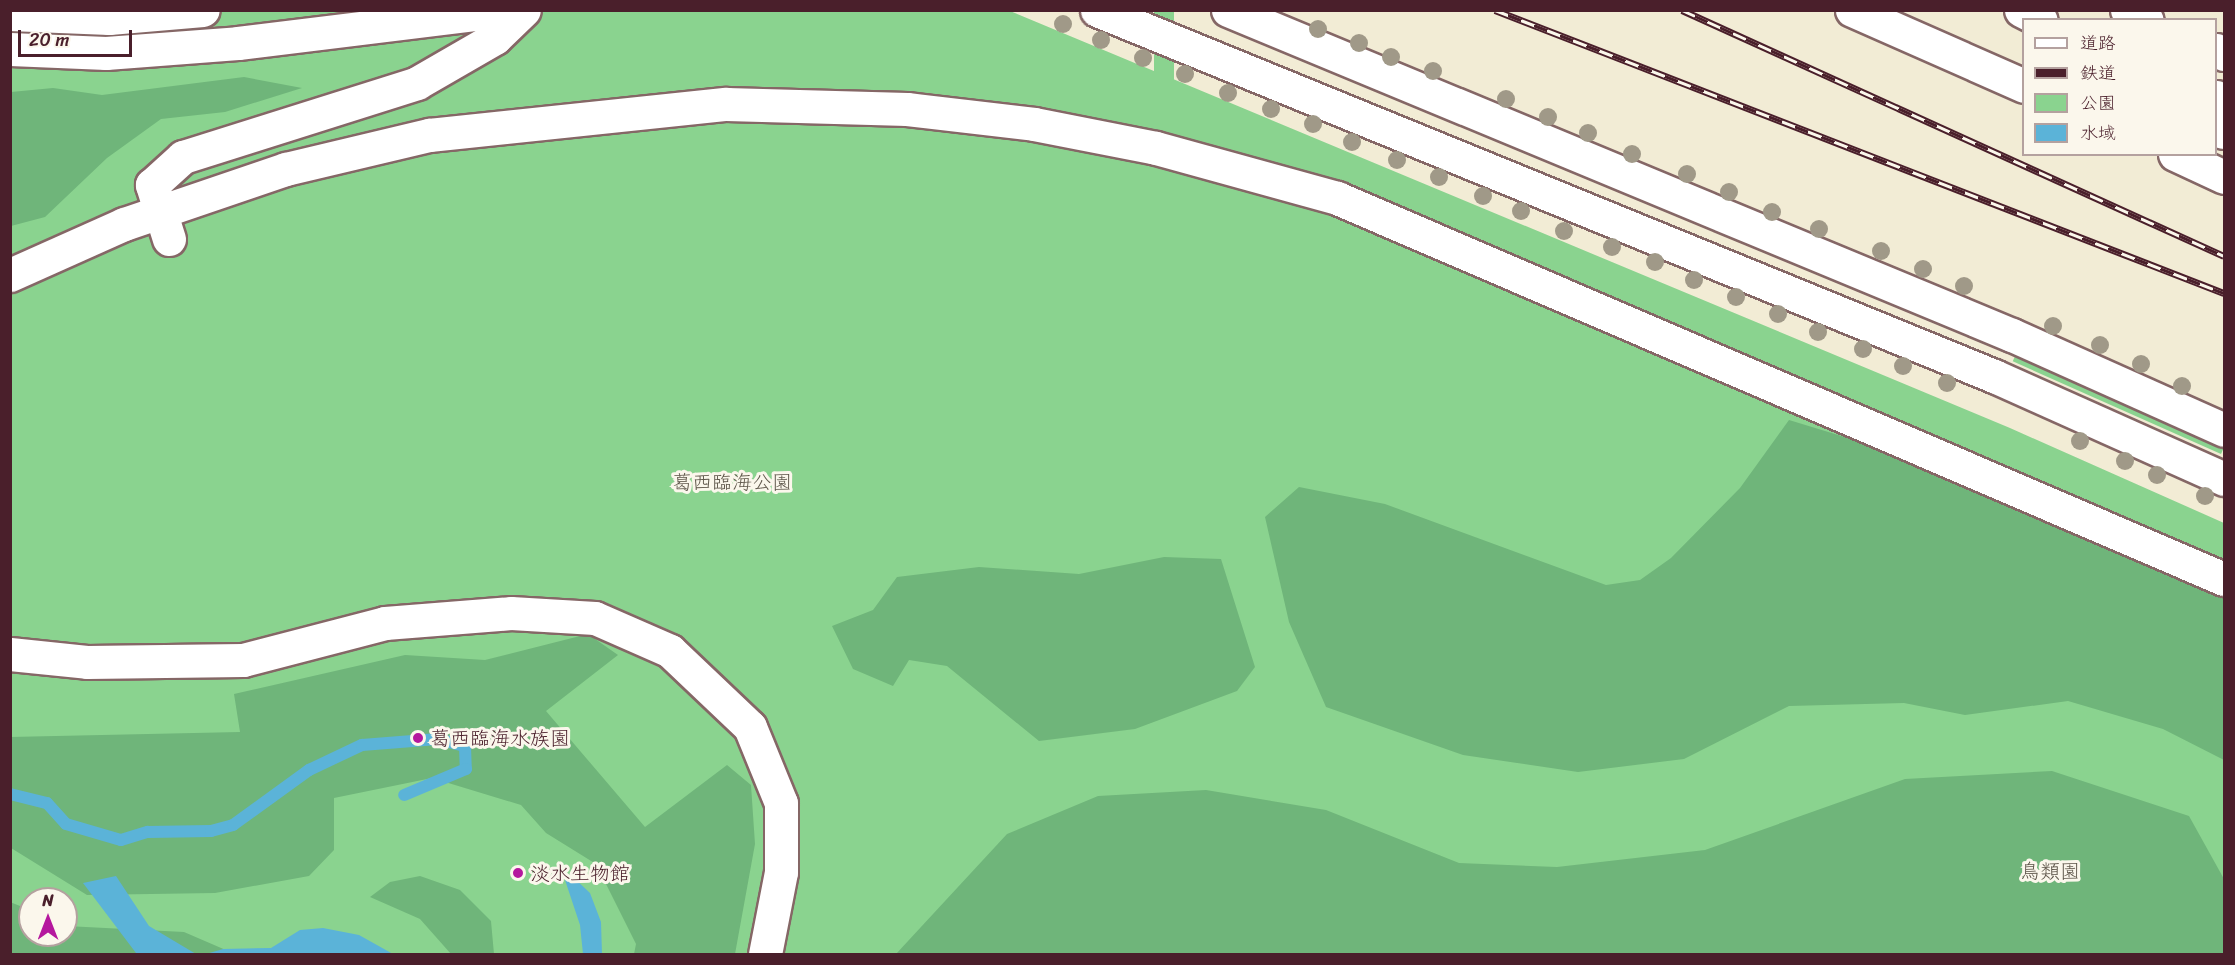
<!DOCTYPE html>
<html>
<head>
<meta charset="utf-8">
<style>
  body { margin:0 }
  #map { position:relative; width:2235px; height:965px; overflow:hidden; background:#f2ecd5; font-family:Sriracha,"Klee One",sans-serif }
  div>[style] { position:absolute }
  [style*='--x'] { left:calc(var(--x)*1px); top:calc(var(--y)*1px); width:calc(var(--w)*1px); rotate:calc(var(--a)*1deg) }
  .green>* { inset:0; background:#8ad38f; transform-origin:0 0 }
  .forest>* { inset:0; background:#6fb57a }
  .water>* { inset:0; background:#5bb3d8 }
  .stream>* { height:12px; margin:-6px; padding:0 6px; transform-origin:6px; border-radius:6px; background:#5bb3d8 }
  .roads { filter:drop-shadow(2px 0 #856766) drop-shadow(-2px 0 #856766) drop-shadow(0 2px #856766) drop-shadow(0 -2px #856766) }
  .minor>* { height:33px; margin:-16.5px; padding:0 16.5px; transform-origin:16.5px; border-radius:16.5px; background:#fff }
  .highway>* { height:33px; margin:-16.5px; padding:0 16.5px; transform-origin:16.5px; border-radius:16.5px; background:#fff }
  .rail>* { height:7px; margin-top:-3.5px; transform-origin:0; background:repeating-linear-gradient(90deg,#fbf7ec 0 14px,#4a1f2b 0 28px); box-sizing:border-box; border-block:2px solid #4a1f2b }
  .trees>* { width:18px; height:18px; margin:-9px; border-radius:50%; background:#a09988 }
  .dots>* { width:16px; height:16px; translate:-50% -50%; box-sizing:border-box; border:3px solid #fbf7ec; border-radius:50% }
  span { translate:-50% -50%; white-space:nowrap; text-align:center; line-height:1.15; -webkit-text-stroke:6px #fbf7ec; paint-order:stroke }
  .park-label { font-size:20px; color:#5d5549 }
  .poi-label { font-size:20px; color:#4a1f2b }
  .left { translate:0 -50%; text-align:left }
  .frame { position:absolute; inset:0; border:12px solid #4a1f2b; pointer-events:none }
  .legend { position:absolute; left:2022px; top:18px; width:195px; height:138px; box-sizing:border-box; background:#fbf7ec; border:2px solid #b4a19f; margin:0; padding:8px 10px; list-style:none; font-size:18px; color:#4a1f2b }
  .legend li { display:flex; align-items:center; gap:12px; height:30px }
  .legend b { width:30px; border:2px solid #b4a19f }
  .north { position:absolute; left:18px; top:887px; width:60px; height:60px; box-sizing:border-box; background:#fbf7ec; border:2px solid #b4a19f; border-radius:50%; rotate:0deg; font-size:16px; font-weight:700; line-height:24px; text-align:center; color:#4a1f2b }
  .north::after { content:''; display:block; margin:auto; width:21px; height:27px; background:#b5179e; clip-path:polygon(50% 0,100% 100%,50% 72%,0 100%) }
  .scale { position:absolute; left:18px; top:30px; width:114px; height:27px; box-sizing:border-box; border:3px solid #4a1f2b; border-top:0; padding-left:8px; font-size:18px; line-height:21px; white-space:nowrap; color:#4a1f2b; -webkit-text-stroke:4px #fbf7ec; paint-order:stroke }
</style>
</head>
<body>
<div id="map">
  <div class="green">
    <div style="clip-path:polygon(evenodd,11px 11px,1010px 11px,2010px 428px,2224px 523px,2224px 954px,11px 954px,11px 11px,30px 899px,66px 899px,66px 935px,30px 935px,30px 899px)"></div>
    <div style="left:1154px;top:11px;width:20px;height:902px"></div>
    <div style="left:2016px;top:354px;width:228px;height:8px;rotate:24deg"></div>
  </div>
  <div class="forest">
    <div style="clip-path:polygon(244px 77px,302px 88px,225px 112px,161px 119px,107px 158px,45px 217px,11px 226px,11px 92px,53px 88px,102px 95px)"></div>
    <div style="clip-path:polygon(1789px 420px,1884px 449px,2224px 586px,2224px 760px,2163px 729px,2068px 701px,1965px 715px,1904px 703px,1789px 706px,1684px 759px,1578px 772px,1463px 755px,1326px 707px,1289px 622px,1265px 517px,1299px 487px,1385px 504px,1606px 585px,1640px 580px,1671px 558px,1740px 488px)"></div>
    <div style="clip-path:polygon(1164px 557px,1221px 559px,1255px 667px,1237px 691px,1135px 729px,1039px 741px,947px 666px,909px 660px,893px 686px,853px 669px,832px 626px,873px 610px,897px 577px,979px 567px,1079px 574px)"></div>
    <div style="clip-path:polygon(588px 634px,618px 655px,546px 711px,645px 827px,727px 765px,751px 785px,755px 844px,735px 954px,634px 954px,636px 944px,596px 864px,546px 833px,521px 805px,432px 778px,334px 798px,334px 850px,309px 876px,215px 893px,87px 895px,11px 848px,10px 737px,240px 732px,234px 694px,405px 655px,485px 660px)"></div>
    <div style="clip-path:polygon(2052px 771px,2189px 816px,2224px 879px,2224px 954px,896px 954px,1007px 834px,1098px 796px,1206px 790px,1326px 810px,1459px 863px,1557px 867px,1705px 850px,1905px 779px)"></div>
    <div style="clip-path:polygon(420px 876px,460px 890px,491px 921px,494px 954px,451px 954px,420px 919px,370px 897px,390px 882px)"></div>
    <div style="clip-path:polygon(10px 902px,30px 910px,30px 935px,66px 935px,66px 926px,184px 932px,235px 954px,11px 954px)"></div>
  </div>
  <div class="water">
    <div style="clip-path:polygon(116px 876px,149px 926px,196px 954px,136px 953px,83px 883px)"></div>
    <div style="clip-path:polygon(573px 877px,590px 893px,601px 922px,602px 954px,583px 954px,580px 925px,565px 880px)"></div>
    <div style="clip-path:polygon(323px 928px,359px 935px,393px 954px,206px 954px,223px 949px,271px 948px,300px 930px)"></div>
  </div>
  <div class="stream">
    <div style="--x:10;--y:794;--w:38;--a:14"></div>
    <div style="--x:47;--y:803;--w:28;--a:48"></div>
    <div style="--x:66;--y:824;--w:57;--a:16.2"></div>
    <div style="--x:121;--y:840;--w:28;--a:-17"></div>
    <div style="--x:148;--y:832;--w:63;--a:-0.9"></div>
    <div style="--x:211;--y:831;--w:23;--a:-15"></div>
    <div style="--x:233;--y:825;--w:94;--a:-35.9"></div>
    <div style="--x:309;--y:770;--w:59;--a:-25.3"></div>
    <div style="--x:362;--y:745;--w:76;--a:-4.5"></div>
    <div style="--x:438;--y:739;--w:28;--a:15"></div>
    <div style="--x:465;--y:746;--w:23;--a:88"></div>
    <div style="--x:466;--y:769;--w:67;--a:157.2"></div>
  </div>
  <div class="roads">
    <div class="minor">
      <div style="--x:1097;--y:10;--w:969;--a:22.2"></div>
      <div style="--x:1994;--y:376;--w:252;--a:24.1"></div>
      <div style="--x:1228;--y:10;--w:849;--a:22.52"></div>
      <div style="--x:2012;--y:335;--w:232;--a:24.1"></div>
      <div style="--x:10;--y:14;--w:99;--a:2.3"></div>
      <div style="--x:109;--y:18;--w:94;--a:-4.9"></div>
      <div style="--x:10;--y:49;--w:96;--a:2.4"></div>
      <div style="--x:106;--y:53;--w:132;--a:-4.3"></div>
      <div style="--x:238;--y:43;--w:272;--a:-7"></div>
      <div style="--x:169;--y:239;--w:57;--a:-107.5"></div>
      <div style="--x:152;--y:185;--w:42;--a:-42.1"></div>
      <div style="--x:183;--y:157;--w:245;--a:-17.5"></div>
      <div style="--x:417;--y:83;--w:90;--a:-30"></div>
      <div style="--x:495;--y:38;--w:40;--a:-44"></div>
      <div style="--x:10;--y:275;--w:125;--a:-24.1"></div>
      <div style="--x:124;--y:224;--w:171;--a:-18.8"></div>
      <div style="--x:286;--y:169;--w:147;--a:-13.4"></div>
      <div style="--x:429;--y:135;--w:299;--a:-6"></div>
      <div style="--x:726;--y:104;--w:181;--a:1.6"></div>
      <div style="--x:907;--y:109;--w:128;--a:6.7"></div>
      <div style="--x:1034;--y:124;--w:124;--a:11.1"></div>
      <div style="--x:1156;--y:148;--w:188;--a:15.4"></div>
      <div style="--x:1337;--y:198;--w:965;--a:23.25"></div>
      <div style="--x:10;--y:654;--w:77;--a:5.9"></div>
      <div style="--x:87;--y:662;--w:156;--a:-0.7"></div>
      <div style="--x:243;--y:660;--w:147;--a:-14.6"></div>
      <div style="--x:385;--y:623;--w:126;--a:-4.5"></div>
      <div style="--x:511;--y:613;--w:84;--a:3.4"></div>
      <div style="--x:595;--y:618;--w:82;--a:23.7"></div>
      <div style="--x:670;--y:651;--w:110;--a:43.5"></div>
      <div style="--x:750;--y:727;--w:82;--a:67.8"></div>
      <div style="--x:781;--y:803;--w:69;--a:90"></div>
      <div style="--x:781;--y:872;--w:84;--a:101"></div>
    </div>
    <div class="highway">
      <div style="--x:1852;--y:10;--w:188;--a:23.8"></div>
      <div style="--x:2021;--y:10;--w:22;--a:27"></div>
      <div style="--x:2127;--y:10;--w:22;--a:27"></div>
      <div style="--x:2216;--y:50;--w:9;--a:27"></div>
      <div style="--x:2216;--y:97;--w:9;--a:27"></div>
      <div style="--x:2216;--y:130;--w:8;--a:14"></div>
      <div style="--x:2175;--y:154;--w:54;--a:25.1"></div>
    </div>
  </div>
  <div class="rail">
    <div style="--x:1495;--y:10;--w:782;--a:21.22"></div>
    <div style="--x:1682;--y:10;--w:595;--a:24.41"></div>
  </div>
  <div class="trees">
    <div style="left:1063px;top:24px"></div>
    <div style="left:1318px;top:29px"></div>
    <div style="left:1101px;top:40px"></div>
    <div style="left:1359px;top:43px"></div>
    <div style="left:1391px;top:57px"></div>
    <div style="left:1143px;top:58px"></div>
    <div style="left:1433px;top:71px"></div>
    <div style="left:1185px;top:74px"></div>
    <div style="left:1228px;top:93px"></div>
    <div style="left:1506px;top:99px"></div>
    <div style="left:1271px;top:109px"></div>
    <div style="left:1548px;top:117px"></div>
    <div style="left:1313px;top:124px"></div>
    <div style="left:1588px;top:133px"></div>
    <div style="left:1352px;top:142px"></div>
    <div style="left:1632px;top:154px"></div>
    <div style="left:1397px;top:160px"></div>
    <div style="left:1687px;top:174px"></div>
    <div style="left:1439px;top:177px"></div>
    <div style="left:1729px;top:192px"></div>
    <div style="left:1483px;top:196px"></div>
    <div style="left:1521px;top:211px"></div>
    <div style="left:1772px;top:212px"></div>
    <div style="left:1819px;top:229px"></div>
    <div style="left:1564px;top:231px"></div>
    <div style="left:1612px;top:247px"></div>
    <div style="left:1881px;top:251px"></div>
    <div style="left:1655px;top:262px"></div>
    <div style="left:1923px;top:269px"></div>
    <div style="left:1694px;top:280px"></div>
    <div style="left:1964px;top:286px"></div>
    <div style="left:1736px;top:297px"></div>
    <div style="left:1778px;top:314px"></div>
    <div style="left:2053px;top:326px"></div>
    <div style="left:1818px;top:332px"></div>
    <div style="left:2100px;top:345px"></div>
    <div style="left:1863px;top:349px"></div>
    <div style="left:2141px;top:364px"></div>
    <div style="left:1903px;top:366px"></div>
    <div style="left:1947px;top:383px"></div>
    <div style="left:2182px;top:386px"></div>
    <div style="left:2080px;top:441px"></div>
    <div style="left:2125px;top:461px"></div>
    <div style="left:2157px;top:475px"></div>
    <div style="left:2205px;top:496px"></div>
  </div>
  <div class="dots">
    <div style="left:418px;top:738px;background:#b5179e"></div>
    <div style="left:518px;top:873px;background:#b5179e"></div>
  </div>
  <div class="park-label">
    <span style="left:732px;top:482px">葛西臨海公園</span>
    <span style="left:2050px;top:871px">鳥類園</span>
  </div>
  <div class="poi-label">
    <span class="left" style="left:430px;top:738px">葛西臨海水族園</span>
    <span class="left" style="left:530px;top:873px">淡水生物館</span>
  </div>
  <div class="frame"></div>
  <ul class="legend">
  <li><b style="height:8px;background:#fff"></b>道路</li>
  <li><b style="height:8px;background:#4a1f2b"></b>鉄道</li>
  <li><b style="height:16px;background:#8ad38f"></b>公園</li>
  <li><b style="height:16px;background:#5bb3d8"></b>水域</li>
  </ul>
  <div class="north">N</div>
  <div class="scale">20 m</div>
</div>
</body>
</html>
